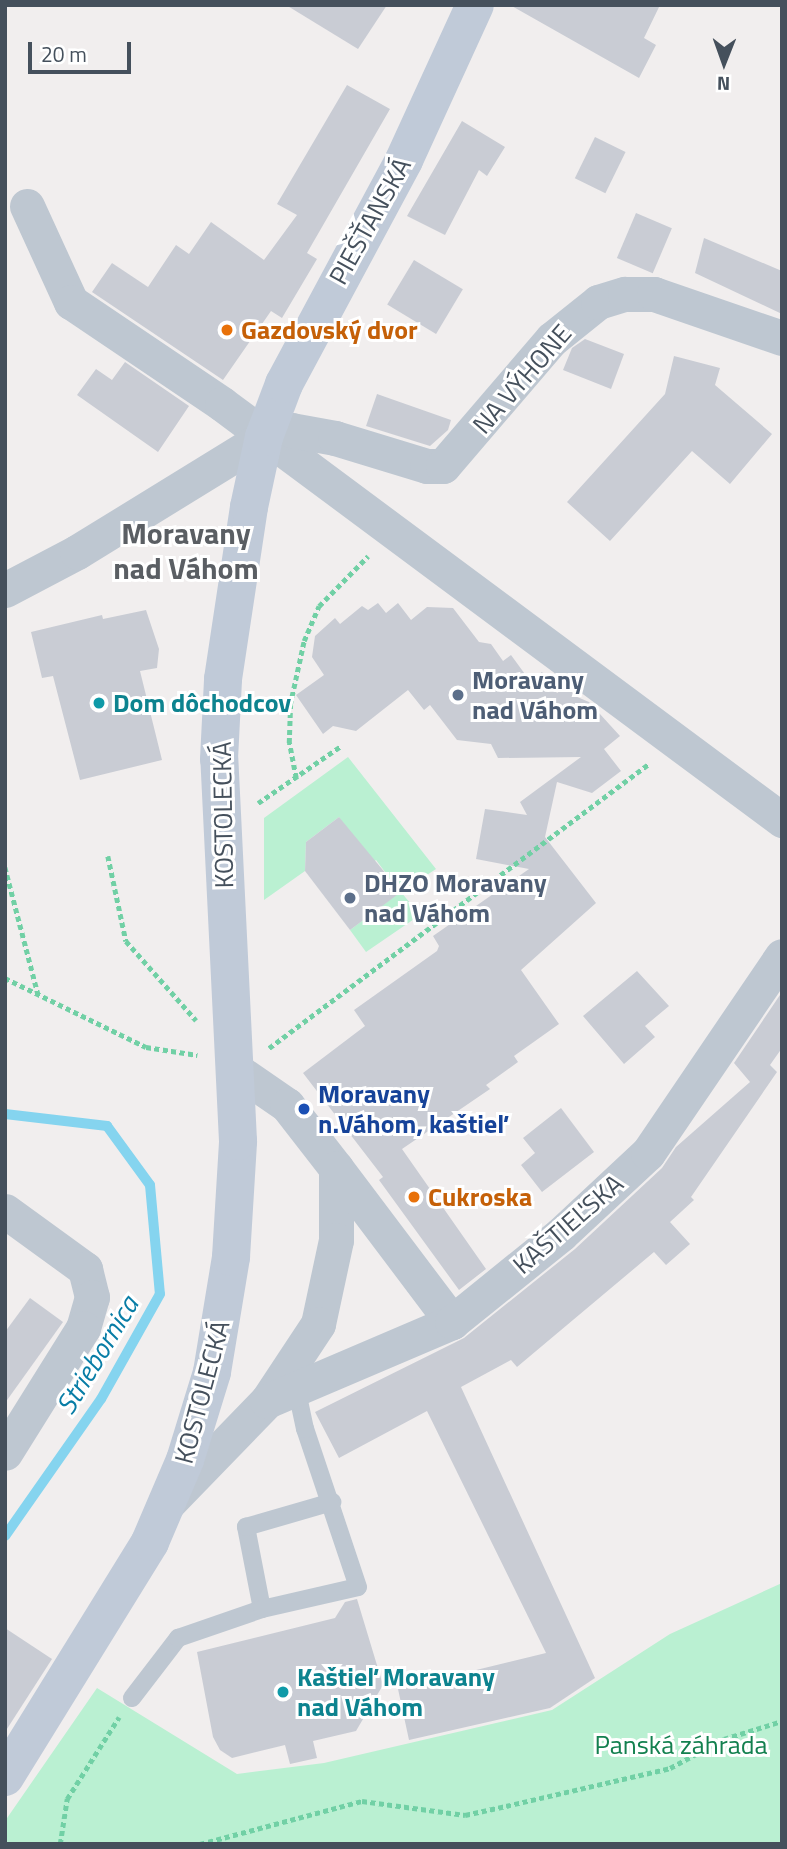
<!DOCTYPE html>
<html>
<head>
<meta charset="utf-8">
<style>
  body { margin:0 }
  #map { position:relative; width:787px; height:1849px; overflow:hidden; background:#f1eeee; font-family:"Titillium Web",sans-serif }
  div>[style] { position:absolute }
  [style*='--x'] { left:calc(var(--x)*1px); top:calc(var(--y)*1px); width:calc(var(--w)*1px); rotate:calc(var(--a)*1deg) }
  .green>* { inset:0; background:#baf0d2 }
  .stream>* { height:10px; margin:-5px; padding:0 5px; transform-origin:5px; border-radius:5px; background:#85d4ef }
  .building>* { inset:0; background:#c9ccd4; transform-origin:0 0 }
  .path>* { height:4.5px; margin-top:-2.25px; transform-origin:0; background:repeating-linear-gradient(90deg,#71d0a5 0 5px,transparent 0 8.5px) }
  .service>* { height:18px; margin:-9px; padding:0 9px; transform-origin:9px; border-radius:9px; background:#bec7d1 }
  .minor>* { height:35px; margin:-17.5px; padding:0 17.5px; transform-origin:17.5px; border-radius:17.5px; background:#bec7d1 }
  .secondary>* { height:38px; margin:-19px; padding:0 19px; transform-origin:19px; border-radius:19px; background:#c0cad8 }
  .dots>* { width:19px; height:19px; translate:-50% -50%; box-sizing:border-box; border:4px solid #fff; border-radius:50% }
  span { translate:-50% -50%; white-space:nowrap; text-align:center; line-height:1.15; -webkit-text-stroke:6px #fff; paint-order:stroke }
  .street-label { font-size:26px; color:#45505c }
  .food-label { font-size:26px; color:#c56008; font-weight:700 }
  .left { translate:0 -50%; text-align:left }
  .service-label { font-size:26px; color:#4e5e75; font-weight:700 }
  .culture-label { font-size:26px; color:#0d838f; font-weight:700 }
  .transit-label { font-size:26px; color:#164399; font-weight:700 }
  .park-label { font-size:26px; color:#13804f }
  .water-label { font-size:28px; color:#087da6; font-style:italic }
  .quarter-label { font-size:30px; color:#5a5e63; font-weight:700 }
  .frame { position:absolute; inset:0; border:7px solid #45505c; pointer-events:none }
  .north { position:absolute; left:689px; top:28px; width:70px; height:70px; -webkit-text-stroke:5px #fff; paint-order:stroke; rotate:181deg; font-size:19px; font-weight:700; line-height:28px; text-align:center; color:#45505c }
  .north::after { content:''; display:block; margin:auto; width:24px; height:32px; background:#45505c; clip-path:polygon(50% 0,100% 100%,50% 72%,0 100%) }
  .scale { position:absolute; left:28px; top:42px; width:103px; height:32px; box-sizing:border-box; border:4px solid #45505c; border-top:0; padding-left:9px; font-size:21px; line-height:24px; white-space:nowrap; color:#45505c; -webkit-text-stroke:5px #fff; paint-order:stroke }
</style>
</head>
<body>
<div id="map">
  <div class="green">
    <div style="clip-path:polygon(348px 757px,436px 869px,401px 892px,420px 915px,366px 952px,350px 930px,400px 892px,376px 860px,367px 867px,339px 817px,306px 842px,305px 871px,264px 900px,264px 818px)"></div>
    <div style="clip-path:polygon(782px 1583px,782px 1844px,5px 1844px,5px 1821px,97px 1688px,237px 1774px,324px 1763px,552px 1710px,670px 1634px)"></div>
  </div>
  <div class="stream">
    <div style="--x:5;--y:1114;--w:103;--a:6.7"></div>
    <div style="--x:107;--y:1126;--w:73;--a:53.9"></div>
    <div style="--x:150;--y:1185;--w:109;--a:84.8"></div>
    <div style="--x:160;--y:1294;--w:120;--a:119.3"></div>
    <div style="--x:101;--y:1399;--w:167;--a:125"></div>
  </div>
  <div class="building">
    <div style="clip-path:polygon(286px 5px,387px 5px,358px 49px)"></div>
    <div style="clip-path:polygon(510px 5px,660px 5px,644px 38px,656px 45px,639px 78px)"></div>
    <div style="clip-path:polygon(347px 85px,390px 109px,307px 253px,317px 259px,282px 318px,271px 311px,223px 380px,92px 292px,112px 263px,148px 287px,176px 245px,189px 254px,211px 222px,264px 260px,297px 215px,277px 204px)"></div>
    <div style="clip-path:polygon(462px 121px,505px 147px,487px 176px,479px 170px,445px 235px,407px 216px)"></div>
    <div style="left:595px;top:137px;width:34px;height:46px;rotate:26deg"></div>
    <div style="left:636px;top:213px;width:39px;height:49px;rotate:23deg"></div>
    <div style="clip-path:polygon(704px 238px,782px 271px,782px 314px,695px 273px)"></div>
    <div style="left:414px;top:260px;width:57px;height:52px;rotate:31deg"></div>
    <div style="clip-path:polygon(585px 339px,624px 354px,611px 389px,563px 370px,572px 348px)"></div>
    <div style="clip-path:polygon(674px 356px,720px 368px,715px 385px,772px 434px,730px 484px,692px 451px,610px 541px,567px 502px,665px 394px)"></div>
    <div style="clip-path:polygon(125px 362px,189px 406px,158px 452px,77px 395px,96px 369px,112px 380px)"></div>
    <div style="clip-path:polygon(377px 394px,451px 420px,448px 430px,430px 446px,366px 426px)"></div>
    <div style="clip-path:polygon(378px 603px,386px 613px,398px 603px,411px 620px,427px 607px,453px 608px,479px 642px,491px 644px,503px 661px,511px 655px,530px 681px,542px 672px,557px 693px,567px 686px,575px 696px,589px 702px,620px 736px,604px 749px,621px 771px,592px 793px,557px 782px,545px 837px,596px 903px,521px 970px,559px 1024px,514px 1056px,518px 1062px,486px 1085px,490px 1089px,402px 1149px,486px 1269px,459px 1290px,379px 1180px,383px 1177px,303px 1073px,365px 1026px,354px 1010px,437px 951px,439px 946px,433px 936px,529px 869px,476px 859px,485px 809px,527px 815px,520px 802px,581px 757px,498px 758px,491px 744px,457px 740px,430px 705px,424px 710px,408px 690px,356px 731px,333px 726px,323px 734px,296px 695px,324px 675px,312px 657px,315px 636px,335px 618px,340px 624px,362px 606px,368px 610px)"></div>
    <div style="clip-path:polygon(146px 610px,159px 649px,157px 668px,140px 671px,162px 760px,80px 780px,53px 676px,42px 678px,31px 632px,102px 615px,103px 619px)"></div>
    <div style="clip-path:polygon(339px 817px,401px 892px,350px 930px,305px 871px,306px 842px)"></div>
    <div style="clip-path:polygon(637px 971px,669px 1006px,645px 1026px,655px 1037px,624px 1064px,583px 1016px)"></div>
    <div style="clip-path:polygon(782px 992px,782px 1048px,770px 1065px,777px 1072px,691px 1197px,694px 1200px,670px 1222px,690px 1244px,666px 1265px,654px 1252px,517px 1367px,511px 1360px,461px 1387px,595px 1678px,550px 1708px,409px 1740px,398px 1689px,546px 1653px,427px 1411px,339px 1458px,315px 1412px,464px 1338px,575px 1249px,662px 1168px,676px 1147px,750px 1082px,734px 1063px)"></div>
    <div style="clip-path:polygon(561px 1108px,594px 1152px,542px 1192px,521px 1165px,535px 1153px,523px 1138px)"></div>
    <div style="clip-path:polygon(30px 1298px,63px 1322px,5px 1403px,5px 1332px)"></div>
    <div style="clip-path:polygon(357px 1599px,383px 1685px,356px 1731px,313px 1741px,317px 1758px,290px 1764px,285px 1745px,232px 1758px,220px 1750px,213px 1737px,197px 1652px,335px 1618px,345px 1602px)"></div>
    <div style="clip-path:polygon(5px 1628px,52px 1659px,5px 1732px)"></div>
  </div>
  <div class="path">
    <div style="--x:296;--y:778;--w:36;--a:-101"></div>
    <div style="--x:289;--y:743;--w:38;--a:-88"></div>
    <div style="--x:290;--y:705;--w:66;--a:-77.7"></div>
    <div style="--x:304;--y:641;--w:38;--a:-67"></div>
    <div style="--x:319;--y:606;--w:70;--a:-45.6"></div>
    <div style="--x:258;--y:803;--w:101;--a:-34.5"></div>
    <div style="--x:108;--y:856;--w:87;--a:78"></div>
    <div style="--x:126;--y:941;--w:106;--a:48.5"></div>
    <div style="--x:5;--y:867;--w:131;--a:75.4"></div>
    <div style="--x:5;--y:978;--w:157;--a:26.1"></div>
    <div style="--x:146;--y:1047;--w:52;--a:8.9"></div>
    <div style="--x:269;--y:1048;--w:474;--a:-36.8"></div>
    <div style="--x:60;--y:1844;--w:46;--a:-81.2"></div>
    <div style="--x:67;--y:1799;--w:97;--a:-57.6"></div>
    <div style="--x:200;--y:1844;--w:168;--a:-14.9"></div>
    <div style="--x:362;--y:1801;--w:104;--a:7.7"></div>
    <div style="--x:465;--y:1815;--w:42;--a:-12.4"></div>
    <div style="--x:506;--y:1806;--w:168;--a:-13"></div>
    <div style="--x:670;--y:1768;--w:61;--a:-28.2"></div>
    <div style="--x:724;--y:1739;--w:61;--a:-17.2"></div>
  </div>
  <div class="service">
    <div style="--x:262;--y:1609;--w:84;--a:-101"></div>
    <div style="--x:246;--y:1527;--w:90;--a:-16.2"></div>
    <div style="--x:132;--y:1698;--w:76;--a:-52.5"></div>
    <div style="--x:178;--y:1638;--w:89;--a:-19"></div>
    <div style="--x:262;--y:1609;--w:98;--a:-12.9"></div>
    <div style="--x:358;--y:1587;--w:167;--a:-108.5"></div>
    <div style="--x:305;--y:1429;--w:40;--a:-102"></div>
  </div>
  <div class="minor">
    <div style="--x:27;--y:206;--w:106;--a:65.4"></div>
    <div style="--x:71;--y:302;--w:182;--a:34"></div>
    <div style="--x:222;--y:404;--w:698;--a:36.61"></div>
    <div style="--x:5;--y:590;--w:81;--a:-27.8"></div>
    <div style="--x:77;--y:552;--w:220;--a:-31.6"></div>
    <div style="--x:264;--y:437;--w:28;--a:-15"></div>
    <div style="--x:291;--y:430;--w:45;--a:10.3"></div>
    <div style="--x:335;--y:438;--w:96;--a:16.9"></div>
    <div style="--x:427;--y:466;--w:16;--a:0"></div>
    <div style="--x:443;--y:466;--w:167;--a:-49.4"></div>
    <div style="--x:552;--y:339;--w:59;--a:-38.8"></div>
    <div style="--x:598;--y:302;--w:28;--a:-17"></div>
    <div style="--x:625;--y:294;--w:29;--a:0"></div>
    <div style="--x:654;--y:294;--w:135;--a:19"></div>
    <div style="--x:236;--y:1070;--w:62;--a:34.5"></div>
    <div style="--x:287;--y:1105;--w:80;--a:52.1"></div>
    <div style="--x:336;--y:1168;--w:72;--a:90"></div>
    <div style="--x:336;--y:1240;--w:86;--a:102.1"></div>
    <div style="--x:318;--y:1324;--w:92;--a:123.5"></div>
    <div style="--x:336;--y:1168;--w:193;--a:53"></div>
    <div style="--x:5;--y:1211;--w:99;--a:35.9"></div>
    <div style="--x:85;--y:1269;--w:29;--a:76"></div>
    <div style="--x:92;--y:1297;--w:32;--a:106"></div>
    <div style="--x:83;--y:1328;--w:147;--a:122"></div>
    <div style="--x:169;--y:1502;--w:141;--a:-45.9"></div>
    <div style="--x:267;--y:1401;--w:201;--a:-23.1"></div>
    <div style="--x:452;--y:1322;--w:140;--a:-38.9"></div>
    <div style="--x:561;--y:1234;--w:119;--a:-43"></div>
    <div style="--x:648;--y:1153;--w:238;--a:-55.8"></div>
  </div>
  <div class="secondary">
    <div style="--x:5;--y:1777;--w:276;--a:-58.3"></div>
    <div style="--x:150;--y:1542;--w:89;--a:-66.9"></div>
    <div style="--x:185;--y:1460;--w:92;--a:-72.9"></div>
    <div style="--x:212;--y:1372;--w:117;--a:-80.6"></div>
    <div style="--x:231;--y:1257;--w:116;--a:-86.5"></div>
    <div style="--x:238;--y:1141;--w:382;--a:-92.8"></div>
    <div style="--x:219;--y:759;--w:80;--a:-87.1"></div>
    <div style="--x:223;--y:679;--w:174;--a:-81.4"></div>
    <div style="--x:249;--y:507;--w:72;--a:-77.9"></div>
    <div style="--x:264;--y:437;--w:57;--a:-69.3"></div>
    <div style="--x:284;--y:384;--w:254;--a:-61.8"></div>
    <div style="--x:404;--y:160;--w:170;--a:-65.4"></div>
  </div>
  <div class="dots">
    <div style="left:227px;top:330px;background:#e8710a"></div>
    <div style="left:458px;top:695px;background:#5c6f8a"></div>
    <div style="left:99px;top:703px;background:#0f9aa8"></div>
    <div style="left:350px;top:898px;background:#5c6f8a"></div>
    <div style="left:304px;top:1109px;background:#1a4fb4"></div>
    <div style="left:414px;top:1197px;background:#e8710a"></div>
    <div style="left:283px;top:1692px;background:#0f9aa8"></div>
  </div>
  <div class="street-label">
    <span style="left:370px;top:221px;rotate:-61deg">PIEŠŤANSKÁ</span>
    <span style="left:522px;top:379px;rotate:-49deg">NA VÝHONE</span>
    <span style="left:223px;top:815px;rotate:-91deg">KOSTOLECKÁ</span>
    <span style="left:568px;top:1224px;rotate:-41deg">KAŠTIEĽSKA</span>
    <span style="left:202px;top:1392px;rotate:-75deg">KOSTOLECKÁ</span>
  </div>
  <div class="food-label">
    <span class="left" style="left:241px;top:330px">Gazdovský dvor</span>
    <span class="left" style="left:428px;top:1197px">Cukroska</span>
  </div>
  <div class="service-label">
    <span class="left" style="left:472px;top:695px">Moravany<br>nad Váhom</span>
    <span class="left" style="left:364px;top:898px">DHZO Moravany<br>nad Váhom</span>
  </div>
  <div class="culture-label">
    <span class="left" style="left:113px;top:703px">Dom dôchodcov</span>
    <span class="left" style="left:297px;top:1692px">Kaštieľ Moravany<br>nad Váhom</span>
  </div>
  <div class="transit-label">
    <span class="left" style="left:318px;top:1109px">Moravany<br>n.Váhom, kaštieľ</span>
  </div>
  <div class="park-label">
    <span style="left:681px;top:1745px">Panská záhrada</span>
  </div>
  <div class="water-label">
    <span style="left:97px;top:1355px;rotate:-59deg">Striebornica</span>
  </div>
  <div class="quarter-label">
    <span style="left:186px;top:550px">Moravany<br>nad Váhom</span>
  </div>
  <div class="frame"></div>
  <div class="north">N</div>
  <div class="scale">20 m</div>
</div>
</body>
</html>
